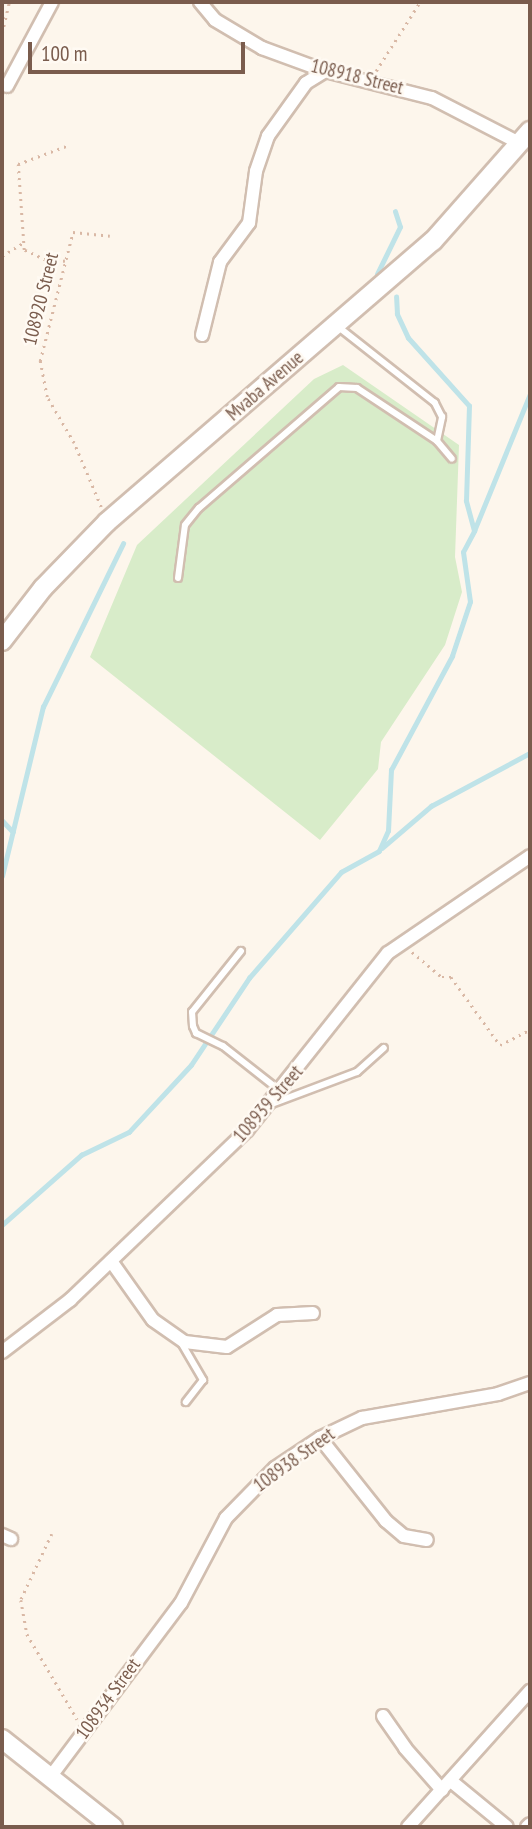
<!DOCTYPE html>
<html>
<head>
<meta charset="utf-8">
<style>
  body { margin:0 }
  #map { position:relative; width:532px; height:1829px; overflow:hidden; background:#fdf6ec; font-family:"PT Sans Narrow",sans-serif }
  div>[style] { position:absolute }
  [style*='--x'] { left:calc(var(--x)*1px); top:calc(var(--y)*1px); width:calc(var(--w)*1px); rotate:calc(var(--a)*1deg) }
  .green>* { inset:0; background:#d8ecc9 }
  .stream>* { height:4.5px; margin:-2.25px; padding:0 2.25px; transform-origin:2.25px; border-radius:2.25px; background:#bfe3e8 }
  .path>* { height:2.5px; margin-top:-1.25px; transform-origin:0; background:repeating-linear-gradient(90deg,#d9b8a5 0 2px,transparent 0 7px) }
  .roads { filter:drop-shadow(2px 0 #d1beb0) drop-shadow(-2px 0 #d1beb0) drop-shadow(0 2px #d1beb0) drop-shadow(0 -2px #d1beb0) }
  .lane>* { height:6px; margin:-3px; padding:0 3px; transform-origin:3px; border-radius:3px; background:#fff }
  .street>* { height:12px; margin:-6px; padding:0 6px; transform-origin:6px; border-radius:6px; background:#fff }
  .secondary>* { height:18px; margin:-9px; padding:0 9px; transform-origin:9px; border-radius:9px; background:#fff }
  span { translate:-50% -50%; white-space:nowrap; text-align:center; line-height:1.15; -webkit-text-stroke:5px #fffaf3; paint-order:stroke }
  .street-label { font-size:19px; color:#7a5c4d }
  .frame { position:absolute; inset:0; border:4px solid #7a5c4d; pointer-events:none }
  .scale { position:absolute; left:28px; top:42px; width:217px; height:32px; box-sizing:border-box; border:4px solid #7a5c4d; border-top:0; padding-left:9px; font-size:21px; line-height:24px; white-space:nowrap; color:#7a5c4d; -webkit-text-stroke:5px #fffaf3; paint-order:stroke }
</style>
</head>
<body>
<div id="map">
  <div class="green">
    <div style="clip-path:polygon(343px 365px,459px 445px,455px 557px,462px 592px,445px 645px,381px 742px,378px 769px,320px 840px,90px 657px,137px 545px,314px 379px)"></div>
  </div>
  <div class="stream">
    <div style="--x:377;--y:274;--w:52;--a:-63.9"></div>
    <div style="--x:400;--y:227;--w:16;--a:-108"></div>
    <div style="--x:474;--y:531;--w:148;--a:-67.8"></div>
    <div style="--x:2;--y:820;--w:16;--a:47"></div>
    <div style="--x:382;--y:848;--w:65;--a:-40.6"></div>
    <div style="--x:431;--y:806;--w:112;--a:-28.2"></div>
    <div style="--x:2;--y:876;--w:174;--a:-76.4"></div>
    <div style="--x:43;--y:707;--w:182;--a:-63.9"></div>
    <div style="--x:2;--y:1225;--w:106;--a:-41.5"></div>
    <div style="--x:81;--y:1155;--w:53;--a:-25.6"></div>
    <div style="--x:129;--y:1132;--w:91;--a:-47.2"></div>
    <div style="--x:191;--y:1065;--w:105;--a:-56.3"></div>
    <div style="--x:249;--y:978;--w:140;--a:-49"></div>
    <div style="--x:341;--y:872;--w:43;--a:-28.9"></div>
    <div style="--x:379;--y:851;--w:22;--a:-66"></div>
    <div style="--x:388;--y:831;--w:61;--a:-87.2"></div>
    <div style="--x:391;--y:770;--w:129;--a:-61.8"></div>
    <div style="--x:452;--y:656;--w:57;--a:-71.6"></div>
    <div style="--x:470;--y:602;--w:50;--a:-98"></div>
    <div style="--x:463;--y:552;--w:24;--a:-62"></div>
    <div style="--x:474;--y:531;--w:31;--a:-105"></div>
    <div style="--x:466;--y:501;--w:95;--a:-88.2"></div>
    <div style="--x:469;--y:406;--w:91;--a:-131.9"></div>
    <div style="--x:408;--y:338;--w:26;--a:-115"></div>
    <div style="--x:397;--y:314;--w:17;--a:-93"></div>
  </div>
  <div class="path">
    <div style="--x:2;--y:33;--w:32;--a:-77"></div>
    <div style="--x:376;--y:71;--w:82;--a:-57.5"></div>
    <div style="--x:2;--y:256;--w:25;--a:-32"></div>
    <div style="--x:65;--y:261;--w:13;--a:171"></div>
    <div style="--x:52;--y:263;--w:31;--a:-155"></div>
    <div style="--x:24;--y:250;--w:86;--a:-94"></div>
    <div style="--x:18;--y:164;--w:54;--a:-20.4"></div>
    <div style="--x:101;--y:507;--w:69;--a:-112.9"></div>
    <div style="--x:74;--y:443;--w:53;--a:-120.4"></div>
    <div style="--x:47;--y:397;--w:37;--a:-101"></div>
    <div style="--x:40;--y:361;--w:133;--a:-75.7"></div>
    <div style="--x:73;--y:232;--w:37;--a:6"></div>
    <div style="--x:412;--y:952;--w:39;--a:40"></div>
    <div style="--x:442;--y:977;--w:9;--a:0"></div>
    <div style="--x:451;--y:977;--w:84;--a:54.2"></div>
    <div style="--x:500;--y:1045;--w:34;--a:-27"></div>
    <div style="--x:52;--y:1534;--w:73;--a:115.2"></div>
    <div style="--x:21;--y:1600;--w:35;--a:80"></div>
    <div style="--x:27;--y:1634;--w:99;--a:59.5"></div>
  </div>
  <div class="roads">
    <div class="lane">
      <div style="--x:437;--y:441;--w:23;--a:50"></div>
      <div style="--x:178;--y:578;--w:53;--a:-82.5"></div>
      <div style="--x:185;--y:525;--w:22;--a:-51"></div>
      <div style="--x:199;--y:508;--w:185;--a:-40.8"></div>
      <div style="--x:339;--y:387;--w:18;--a:3"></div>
      <div style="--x:357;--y:388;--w:96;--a:33.5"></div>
      <div style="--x:437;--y:441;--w:25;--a:-78"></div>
      <div style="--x:442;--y:417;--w:16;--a:-117"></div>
      <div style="--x:435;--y:403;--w:125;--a:-141.8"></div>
      <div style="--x:241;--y:951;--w:78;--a:128.8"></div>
      <div style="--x:192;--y:1012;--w:14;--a:86"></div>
      <div style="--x:193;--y:1026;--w:8;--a:67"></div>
      <div style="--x:196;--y:1033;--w:30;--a:26"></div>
      <div style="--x:223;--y:1046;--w:71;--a:38.2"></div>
      <div style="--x:269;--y:1105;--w:94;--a:-20.6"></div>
      <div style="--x:357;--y:1072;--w:36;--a:-42"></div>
      <div style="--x:182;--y:1344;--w:42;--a:59.7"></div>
      <div style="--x:203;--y:1380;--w:28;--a:128"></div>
    </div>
    <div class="street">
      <div style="--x:200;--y:2;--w:23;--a:50"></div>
      <div style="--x:215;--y:20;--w:55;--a:30.8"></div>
      <div style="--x:262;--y:48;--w:67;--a:20.1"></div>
      <div style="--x:325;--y:71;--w:110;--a:14.2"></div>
      <div style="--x:432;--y:98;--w:100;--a:27.3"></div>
      <div style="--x:7;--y:86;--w:95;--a:-61.8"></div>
      <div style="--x:202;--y:335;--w:75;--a:-76.1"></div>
      <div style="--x:220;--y:262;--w:49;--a:-53.4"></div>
      <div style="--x:249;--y:223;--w:52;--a:-82.3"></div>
      <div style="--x:256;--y:171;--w:37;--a:-71"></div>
      <div style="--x:268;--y:136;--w:65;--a:-54.4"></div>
      <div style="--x:306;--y:83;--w:22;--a:-32"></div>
      <div style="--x:111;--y:1261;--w:72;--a:54.6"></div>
      <div style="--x:153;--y:1320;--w:39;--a:35"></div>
      <div style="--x:185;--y:1342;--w:42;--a:6.8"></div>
      <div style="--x:227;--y:1347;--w:59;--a:-32.6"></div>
      <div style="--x:277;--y:1315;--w:36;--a:-3"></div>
      <div style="--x:2;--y:1352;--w:86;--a:-37.4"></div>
      <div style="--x:70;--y:1300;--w:245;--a:-43.8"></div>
      <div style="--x:247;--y:1130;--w:226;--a:-51.5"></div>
      <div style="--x:388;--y:953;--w:172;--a:-34.3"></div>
      <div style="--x:320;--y:1438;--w:106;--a:51.5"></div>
      <div style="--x:386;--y:1521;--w:23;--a:40"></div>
      <div style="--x:404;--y:1536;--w:23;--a:10"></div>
      <div style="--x:2;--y:1535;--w:10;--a:24"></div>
      <div style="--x:383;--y:1716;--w:39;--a:55"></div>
      <div style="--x:405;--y:1748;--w:56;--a:48.6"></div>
      <div style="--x:51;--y:1776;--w:216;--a:-53.1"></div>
      <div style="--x:181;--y:1603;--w:96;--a:-62.1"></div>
      <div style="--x:226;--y:1518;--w:70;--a:-45.6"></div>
      <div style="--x:275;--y:1468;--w:54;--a:-33.7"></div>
      <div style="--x:320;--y:1438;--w:47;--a:-25.5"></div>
      <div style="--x:362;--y:1418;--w:138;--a:-10"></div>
      <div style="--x:498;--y:1394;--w:34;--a:-19"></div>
      <div style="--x:451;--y:1781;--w:72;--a:39.4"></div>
      <div style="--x:408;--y:1827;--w:183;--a:-48.1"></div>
      <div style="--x:527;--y:1827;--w:4;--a:-45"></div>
    </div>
    <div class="secondary">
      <div style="--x:2;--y:641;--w:67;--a:-52.3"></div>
      <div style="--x:43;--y:588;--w:92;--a:-45.9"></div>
      <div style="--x:107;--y:522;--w:430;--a:-40.8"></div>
      <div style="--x:433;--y:241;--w:147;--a:-48.6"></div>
      <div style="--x:2;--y:1739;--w:142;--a:38.4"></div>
    </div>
  </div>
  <div class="street-label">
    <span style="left:357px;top:77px;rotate:14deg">108918 Street</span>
    <span style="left:41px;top:299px;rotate:-76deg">108920 Street</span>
    <span style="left:265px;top:386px;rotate:-41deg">Mvaba Avenue</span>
    <span style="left:268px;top:1104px;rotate:-49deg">108939 Street</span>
    <span style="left:294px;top:1460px;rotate:-36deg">108938 Street</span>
    <span style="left:108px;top:1699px;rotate:-54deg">108934 Street</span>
  </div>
  <div class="frame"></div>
  <div class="scale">100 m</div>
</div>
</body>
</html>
